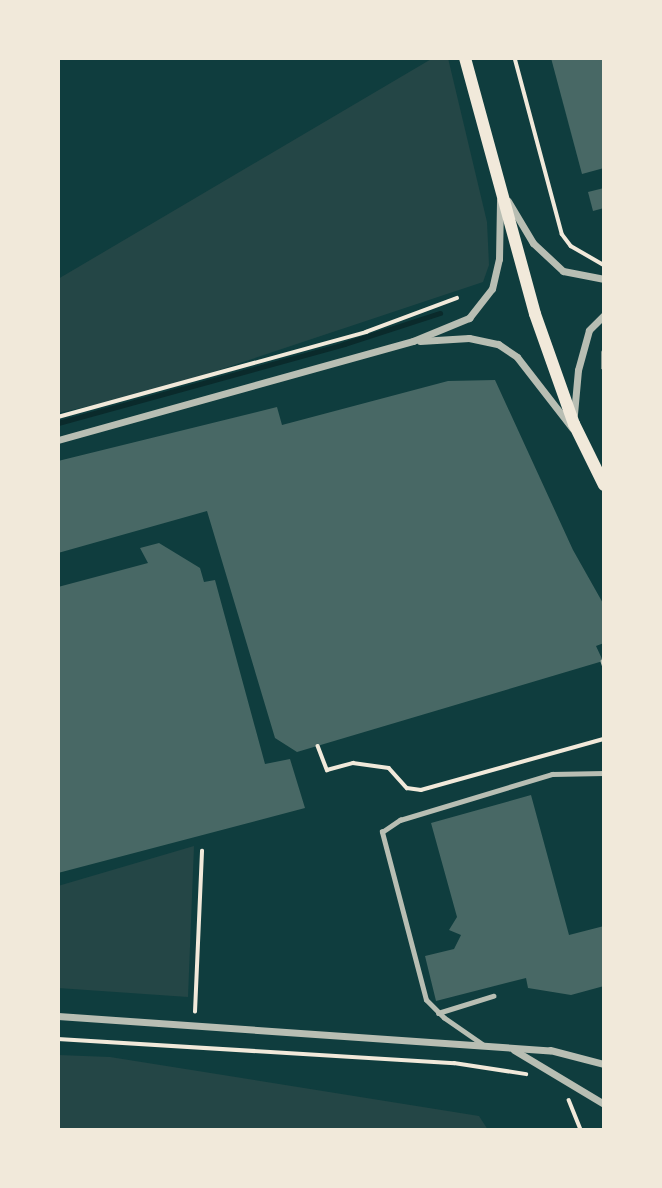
<!DOCTYPE html>
<html>
<head>
<meta charset="utf-8">
<style>
  body { margin:0 }
  #map { position:relative; width:662px; height:1188px; overflow:hidden; background:#0f3d3e; font-family:"IBM Plex Sans",sans-serif }
  div>[style] { position:absolute }
  [style*='--x'] { left:calc(var(--x)*1px); top:calc(var(--y)*1px); width:calc(var(--w)*1px); rotate:calc(var(--a)*1deg) }
  .green>* { inset:0; background:#244646 }
  .stream>* { height:5px; margin:-2.5px; padding:0 2.5px; transform-origin:2.5px; border-radius:2.5px; background:#0a2a2b }
  .building>* { inset:0; background:#486865 }
  .path>* { height:3.5px; margin:-1.75px; padding:0 1.75px; transform-origin:1.75px; border-radius:1.75px; background:#f1e9da }
  .service>* { height:4.5px; margin:-2.25px; padding:0 2.25px; transform-origin:2.25px; border-radius:2.25px; background:#b8beb3 }
  .minor>* { height:7px; margin:-3.5px; padding:0 3.5px; transform-origin:3.5px; border-radius:3.5px; background:#b8beb3 }
  .primary>* { height:12px; margin:-6px; padding:0 6px; transform-origin:6px; border-radius:6px; background:#f1e9da }
  span { translate:-50% -50%; white-space:nowrap; text-align:center; line-height:1.15; -webkit-text-stroke:6px #f1e9da; paint-order:stroke }
  .frame { position:absolute; inset:0; border:60px solid #f1e9da; pointer-events:none }
</style>
</head>
<body>
<div id="map">
  <div class="green">
    <div style="clip-path:polygon(433px 58px,448px 58px,487px 222px,489px 265px,483px 282px,153px 392px,58px 413px,58px 279px)"></div>
    <div style="clip-path:polygon(194px 846px,188px 997px,58px 988px,58px 886px)"></div>
    <div style="clip-path:polygon(58px 1055px,110px 1057px,479px 1116px,488px 1130px,58px 1130px)"></div>
  </div>
  <div class="stream">
    <div style="--x:58;--y:423;--w:297;--a:-15.4"></div>
    <div style="--x:344;--y:344;--w:101;--a:-17.9"></div>
  </div>
  <div class="building">
    <div style="clip-path:polygon(551px 58px,604px 58px,604px 168px,582px 174px)"></div>
    <div style="clip-path:polygon(604px 188px,604px 208px,593px 211px,588px 192px)"></div>
    <div style="clip-path:polygon(495px 380px,573px 550px,604px 605px,604px 643px,596px 646px,603px 661px,297px 752px,275px 738px,207px 511px,58px 553px,58px 461px,277px 407px,282px 425px,448px 381px)"></div>
    <div style="clip-path:polygon(159px 543px,200px 568px,204px 582px,215px 580px,265px 764px,290px 759px,305px 808px,58px 873px,58px 587px,148px 563px,140px 548px)"></div>
    <div style="clip-path:polygon(531px 795px,569px 935px,604px 926px,604px 986px,571px 995px,528px 988px,526px 978px,436px 1001px,425px 956px,454px 949px,461px 935px,449px 930px,457px 917px,431px 823px)"></div>
  </div>
  <div class="path">
    <div style="--x:515;--y:58;--w:182;--a:75"></div>
    <div style="--x:562;--y:234;--w:15;--a:53"></div>
    <div style="--x:571;--y:246;--w:38;--a:30"></div>
    <div style="--x:604;--y:352;--w:16;--a:90"></div>
    <div style="--x:58;--y:417;--w:320;--a:-15.4"></div>
    <div style="--x:366;--y:332;--w:97;--a:-20.5"></div>
    <div style="--x:318;--y:746;--w:26;--a:69"></div>
    <div style="--x:327;--y:770;--w:27;--a:-15"></div>
    <div style="--x:353;--y:763;--w:36;--a:8"></div>
    <div style="--x:389;--y:768;--w:27;--a:48"></div>
    <div style="--x:407;--y:788;--w:14;--a:8"></div>
    <div style="--x:421;--y:790;--w:190;--a:-15.6"></div>
    <div style="--x:195;--y:1012;--w:161;--a:-87.5"></div>
    <div style="--x:58;--y:1039;--w:397;--a:3.5"></div>
    <div style="--x:454;--y:1063;--w:73;--a:8.7"></div>
    <div style="--x:569;--y:1100;--w:32;--a:68"></div>
  </div>
  <div class="service">
    <div style="--x:603;--y:661;--w:3;--a:72"></div>
    <div style="--x:438;--y:1013;--w:58;--a:-17.2"></div>
    <div style="--x:483;--y:1045;--w:47;--a:-145.3"></div>
    <div style="--x:444;--y:1018;--w:25;--a:-135"></div>
    <div style="--x:426;--y:1000;--w:174;--a:-104.7"></div>
    <div style="--x:382;--y:832;--w:22;--a:-34"></div>
    <div style="--x:400;--y:820;--w:159;--a:-16.8"></div>
    <div style="--x:552;--y:774;--w:52;--a:-1.1"></div>
  </div>
  <div class="minor">
    <div style="--x:508;--y:201;--w:49;--a:59.2"></div>
    <div style="--x:533;--y:243;--w:41;--a:43"></div>
    <div style="--x:563;--y:271;--w:42;--a:11"></div>
    <div style="--x:420;--y:341;--w:49;--a:-3.5"></div>
    <div style="--x:469;--y:338;--w:30;--a:12"></div>
    <div style="--x:498;--y:344;--w:23;--a:34"></div>
    <div style="--x:517;--y:357;--w:90;--a:52.2"></div>
    <div style="--x:574;--y:414;--w:44;--a:-84.8"></div>
    <div style="--x:578;--y:370;--w:41;--a:-74.6"></div>
    <div style="--x:589;--y:330;--w:21;--a:-45"></div>
    <div style="--x:58;--y:440;--w:369;--a:-15.6"></div>
    <div style="--x:413;--y:341;--w:61;--a:-22.3"></div>
    <div style="--x:469;--y:318;--w:37;--a:-52"></div>
    <div style="--x:492;--y:289;--w:31;--a:-77"></div>
    <div style="--x:499;--y:259;--w:59;--a:-89"></div>
    <div style="--x:58;--y:1016;--w:493;--a:4"></div>
    <div style="--x:550;--y:1050;--w:56;--a:14.5"></div>
    <div style="--x:514;--y:1050;--w:105;--a:31"></div>
  </div>
  <div class="primary">
    <div style="--x:465;--y:58;--w:265;--a:74.7"></div>
    <div style="--x:535;--y:314;--w:117;--a:70.5"></div>
    <div style="--x:574;--y:424;--w:68;--a:63.8"></div>
  </div>
  <div class="frame"></div>
</div>
</body>
</html>
